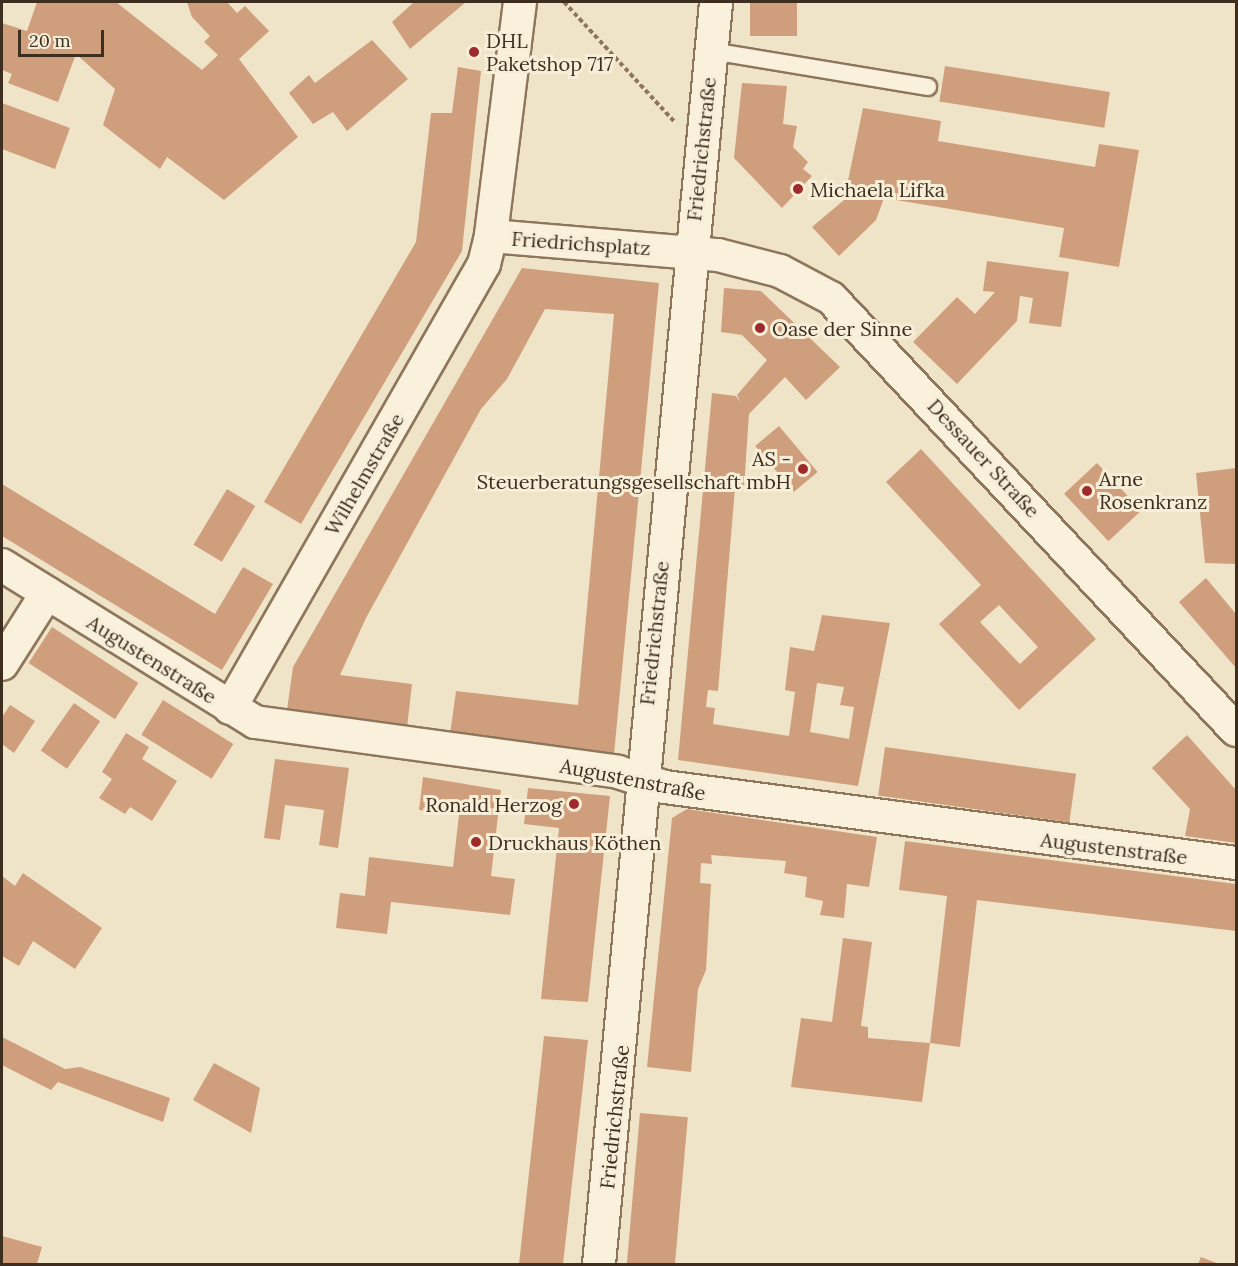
<!DOCTYPE html>
<html>
<head>
<meta charset="utf-8">
<style>
  body { margin:0 }
  #map { position:relative; width:1238px; height:1266px; overflow:hidden; background:#f0e4c8; font-family:Lora,serif }
  div>[style] { position:absolute }
  [style*='--x'] { left:calc(var(--x)*1px); top:calc(var(--y)*1px); width:calc(var(--w)*1px); rotate:calc(var(--a)*1deg) }
  .building>* { inset:0; background:#cf9f7d; transform-origin:0 0 }
  .path>* { height:4px; margin-top:-2px; transform-origin:0; background:repeating-linear-gradient(90deg,#8d765c 0 4.5px,transparent 0 7.5px) }
  .roads { filter:drop-shadow(2px 0 #8d765c) drop-shadow(-2px 0 #8d765c) drop-shadow(0 2px #8d765c) drop-shadow(0 -2px #8d765c) }
  .service>* { height:16px; margin:-8px; padding:0 8px; transform-origin:8px; border-radius:8px; background:#faf1dc }
  .minor>* { height:32px; margin:-16px; padding:0 16px; transform-origin:16px; border-radius:16px; background:#faf1dc }
  .dots>* { width:16px; height:16px; translate:-50% -50%; box-sizing:border-box; border:3px solid #f7eed8; border-radius:50% }
  span { translate:-50% -50%; white-space:nowrap; text-align:center; line-height:1.15; -webkit-text-stroke:6px #f7eed8; paint-order:stroke }
  .poi-label { font-size:20px; color:#3d2e20 }
  .left { translate:0 -50%; text-align:left }
  .right { translate:-100% -50%; text-align:right }
  .street-label { font-size:20px; color:#3d2e20 }
  .frame { position:absolute; inset:0; border:3px solid #3d2e20; pointer-events:none }
  .scale { position:absolute; left:18px; top:30px; width:86px; height:27px; box-sizing:border-box; border:3px solid #3d2e20; border-top:0; padding-left:8px; font-size:18px; line-height:21px; white-space:nowrap; color:#3d2e20; -webkit-text-stroke:4px #f7eed8; paint-order:stroke }
</style>
</head>
<body>
<div id="map">
  <div class="building">
    <div style="clip-path:polygon(37px 2px,116px 2px,202px 70px,218px 55px,204px 42px,210px 36px,192px 17px,187px 2px,227px 2px,237px 13px,245px 6px,269px 31px,239px 59px,298px 137px,224px 200px,167px 157px,160px 169px,103px 125px,115px 89px,76px 54px,58px 102px,8px 83px,12px 74px,2px 70px,2px 23px,27px 31px)"></div>
    <div style="clip-path:polygon(414px 2px,466px 2px,410px 49px,392px 22px)"></div>
    <div style="left:750px;top:2px;width:47px;height:34px"></div>
    <div style="clip-path:polygon(372px 40px,408px 79px,347px 131px,333px 112px,313px 124px,289px 93px,309px 75px,315px 83px)"></div>
    <div style="left:945px;top:66px;width:167px;height:36px;rotate:9deg"></div>
    <div style="clip-path:polygon(458px 67px,481px 71px,462px 251px,301px 524px,264px 502px,416px 242px,431px 113px,452px 113px)"></div>
    <div style="clip-path:polygon(742px 83px,787px 86px,783px 124px,797px 126px,793px 147px,808px 162px,803px 169px,812px 176px,782px 208px,734px 158px)"></div>
    <div style="clip-path:polygon(2px 103px,70px 128px,55px 169px,2px 149px)"></div>
    <div style="clip-path:polygon(863px 108px,941px 121px,938px 141px,1095px 167px,1099px 144px,1139px 150px,1119px 267px,1059px 257px,1064px 228px,884px 198px,876px 220px,839px 256px,812px 227px,844px 200px)"></div>
    <div style="clip-path:polygon(987px 261px,1069px 272px,1061px 327px,1029px 323px,1033px 298px,1020px 296px,1017px 321px,957px 384px,913px 342px,957px 297px,975px 314px,995px 292px,983px 291px)"></div>
    <div style="clip-path:polygon(522px 268px,659px 283px,614px 754px,450px 734px,456px 691px,578px 705px,614px 314px,545px 309px,507px 379px,481px 409px,366px 618px,340px 675px,412px 684px,407px 728px,287px 710px,293px 667px)"></div>
    <div style="clip-path:polygon(evenodd,724px 288px,761px 291px,840px 367px,806px 400px,785px 377px,749px 414px,744px 488px,735px 488px,718px 691px,708px 690px,706px 707px,715px 708px,713px 724px,789px 736px,795px 692px,785px 690px,790px 647px,814px 651px,822px 615px,890px 623px,858px 786px,678px 760px,712px 393px,736px 396px,740px 402px,737px 395px,767px 360px,742px 335px,721px 332px,724px 288px,817px 683px,844px 687px,840px 705px,854px 707px,849px 739px,810px 732px,817px 683px)"></div>
    <div style="left:779px;top:426px;width:60px;height:31px;rotate:50deg"></div>
    <div style="clip-path:polygon(evenodd,921px 449px,1096px 639px,1019px 710px,939px 624px,981px 585px,886px 482px,921px 449px,999px 605px,1038px 647px,1020px 664px,980px 622px,999px 605px)"></div>
    <div style="left:1097px;top:463px;width:65px;height:45px;rotate:47deg"></div>
    <div style="clip-path:polygon(1236px 468px,1236px 564px,1205px 563px,1196px 473px)"></div>
    <div style="clip-path:polygon(2px 484px,215px 614px,243px 567px,273px 584px,222px 670px,2px 536px)"></div>
    <div style="left:227px;top:489px;width:33px;height:65px;rotate:31deg"></div>
    <div style="clip-path:polygon(1206px 578px,1236px 614px,1236px 668px,1179px 602px)"></div>
    <div style="left:52px;top:627px;width:103px;height:43px;rotate:33deg"></div>
    <div style="left:163px;top:700px;width:83px;height:41px;rotate:32deg"></div>
    <div style="left:74px;top:703px;width:32px;height:58px;rotate:35deg"></div>
    <div style="clip-path:polygon(10px 705px,35px 721px,14px 753px,2px 744px,2px 717px)"></div>
    <div style="clip-path:polygon(126px 733px,149px 747px,142px 759px,177px 781px,152px 821px,130px 807px,125px 814px,99px 798px,112px 779px,102px 772px)"></div>
    <div style="clip-path:polygon(1187px 735px,1236px 790px,1236px 843px,1185px 836px,1190px 809px,1152px 768px)"></div>
    <div style="left:885px;top:747px;width:193px;height:49px;rotate:8deg"></div>
    <div style="clip-path:polygon(275px 759px,349px 768px,338px 848px,319px 845px,324px 810px,301px 807px,285px 805px,280px 840px,264px 838px)"></div>
    <div style="clip-path:polygon(423px 777px,501px 790px,491px 876px,515px 879px,510px 915px,391px 902px,387px 934px,336px 928px,340px 893px,365px 896px,369px 857px,453px 867px,459px 815px,419px 810px)"></div>
    <div style="clip-path:polygon(528px 788px,610px 796px,588px 1002px,541px 999px,559px 828px,524px 824px)"></div>
    <div style="clip-path:polygon(687px 809px,877px 837px,869px 887px,847px 884px,844px 918px,820px 915px,823px 901px,805px 897px,807px 877px,784px 873px,786px 861px,711px 855px,712px 864px,701px 863px,700px 883px,711px 884px,706px 970px,698px 989px,691px 1072px,647px 1067px,672px 818px)"></div>
    <div style="clip-path:polygon(905px 841px,1236px 884px,1236px 931px,977px 900px,960px 1047px,930px 1043px,947px 896px,899px 890px)"></div>
    <div style="clip-path:polygon(23px 873px,102px 928px,75px 969px,33px 941px,19px 966px,2px 956px,2px 876px,15px 886px)"></div>
    <div style="clip-path:polygon(843px 938px,872px 942px,861px 1026px,868px 1027px,868px 1038px,930px 1043px,922px 1102px,791px 1087px,801px 1018px,832px 1022px)"></div>
    <div style="clip-path:polygon(544px 1036px,588px 1040px,578px 1130px,563px 1264px,519px 1264px)"></div>
    <div style="clip-path:polygon(2px 1037px,65px 1069px,80px 1067px,170px 1098px,163px 1122px,58px 1082px,51px 1090px,2px 1065px)"></div>
    <div style="clip-path:polygon(214px 1063px,260px 1088px,251px 1133px,193px 1100px)"></div>
    <div style="left:640px;top:1113px;width:48px;height:152px;rotate:5deg"></div>
    <div style="clip-path:polygon(2px 1236px,42px 1247px,37px 1264px,2px 1264px)"></div>
    <div style="clip-path:polygon(1201px 1257px,1219px 1264px,1198px 1264px)"></div>
  </div>
  <div class="path">
    <div style="--x:564;--y:2;--w:162;--a:47.3"></div>
  </div>
  <div class="roads">
    <div class="service">
      <div style="--x:711;--y:51;--w:220;--a:9.4"></div>
    </div>
    <div class="minor">
      <div style="--x:520;--y:2;--w:236;--a:97.1"></div>
      <div style="--x:491;--y:236;--w:228;--a:4.8"></div>
      <div style="--x:718;--y:255;--w:64;--a:14.5"></div>
      <div style="--x:780;--y:271;--w:58;--a:27.9"></div>
      <div style="--x:831;--y:298;--w:592;--a:46.85"></div>
      <div style="--x:2;--y:565;--w:298;--a:31.8"></div>
      <div style="--x:255;--y:722;--w:366;--a:7.8"></div>
      <div style="--x:618;--y:772;--w:49;--a:17.7"></div>
      <div style="--x:665;--y:787;--w:576;--a:7.58"></div>
      <div style="--x:2;--y:664;--w:84;--a:-57.6"></div>
      <div style="--x:230;--y:708;--w:512;--a:-60.23"></div>
      <div style="--x:484;--y:264;--w:29;--a:-76"></div>
      <div style="--x:599;--y:1264;--w:1267;--a:-84.7"></div>
    </div>
  </div>
  <div class="dots">
    <div style="left:474px;top:52px;background:#9e2a2b"></div>
    <div style="left:798px;top:189px;background:#9e2a2b"></div>
    <div style="left:760px;top:328px;background:#9e2a2b"></div>
    <div style="left:803px;top:469px;background:#9e2a2b"></div>
    <div style="left:1087px;top:491px;background:#9e2a2b"></div>
    <div style="left:574px;top:804px;background:#9e2a2b"></div>
    <div style="left:476px;top:842px;background:#9e2a2b"></div>
  </div>
  <div class="poi-label">
    <span class="left" style="left:486px;top:52px">DHL<br>Paketshop 717</span>
    <span class="left" style="left:810px;top:189px">Michaela Lifka</span>
    <span class="left" style="left:772px;top:328px">Oase der Sinne</span>
    <span class="right" style="left:791px;top:470px">AS -<br>Steuerberatungsgesellschaft mbH</span>
    <span class="left" style="left:1099px;top:490px">Arne<br>Rosenkranz</span>
    <span class="right" style="left:562px;top:804px">Ronald Herzog</span>
    <span class="left" style="left:488px;top:842px">Druckhaus Köthen</span>
  </div>
  <div class="street-label">
    <span style="left:701px;top:149px;rotate:-84deg">Friedrichstraße</span>
    <span style="left:581px;top:243px;rotate:4deg">Friedrichsplatz</span>
    <span style="left:984px;top:458px;rotate:47deg">Dessauer Straße</span>
    <span style="left:364px;top:474px;rotate:-60deg">Wilhelmstraße</span>
    <span style="left:654px;top:633px;rotate:-84deg">Friedrichstraße</span>
    <span style="left:152px;top:659px;rotate:32deg">Augustenstraße</span>
    <span style="left:633px;top:779px;rotate:11deg">Augustenstraße</span>
    <span style="left:1114px;top:848px;rotate:7deg">Augustenstraße</span>
    <span style="left:614px;top:1117px;rotate:-84deg">Friedrichstraße</span>
  </div>
  <div class="frame"></div>
  <div class="scale">20 m</div>
</div>
</body>
</html>
